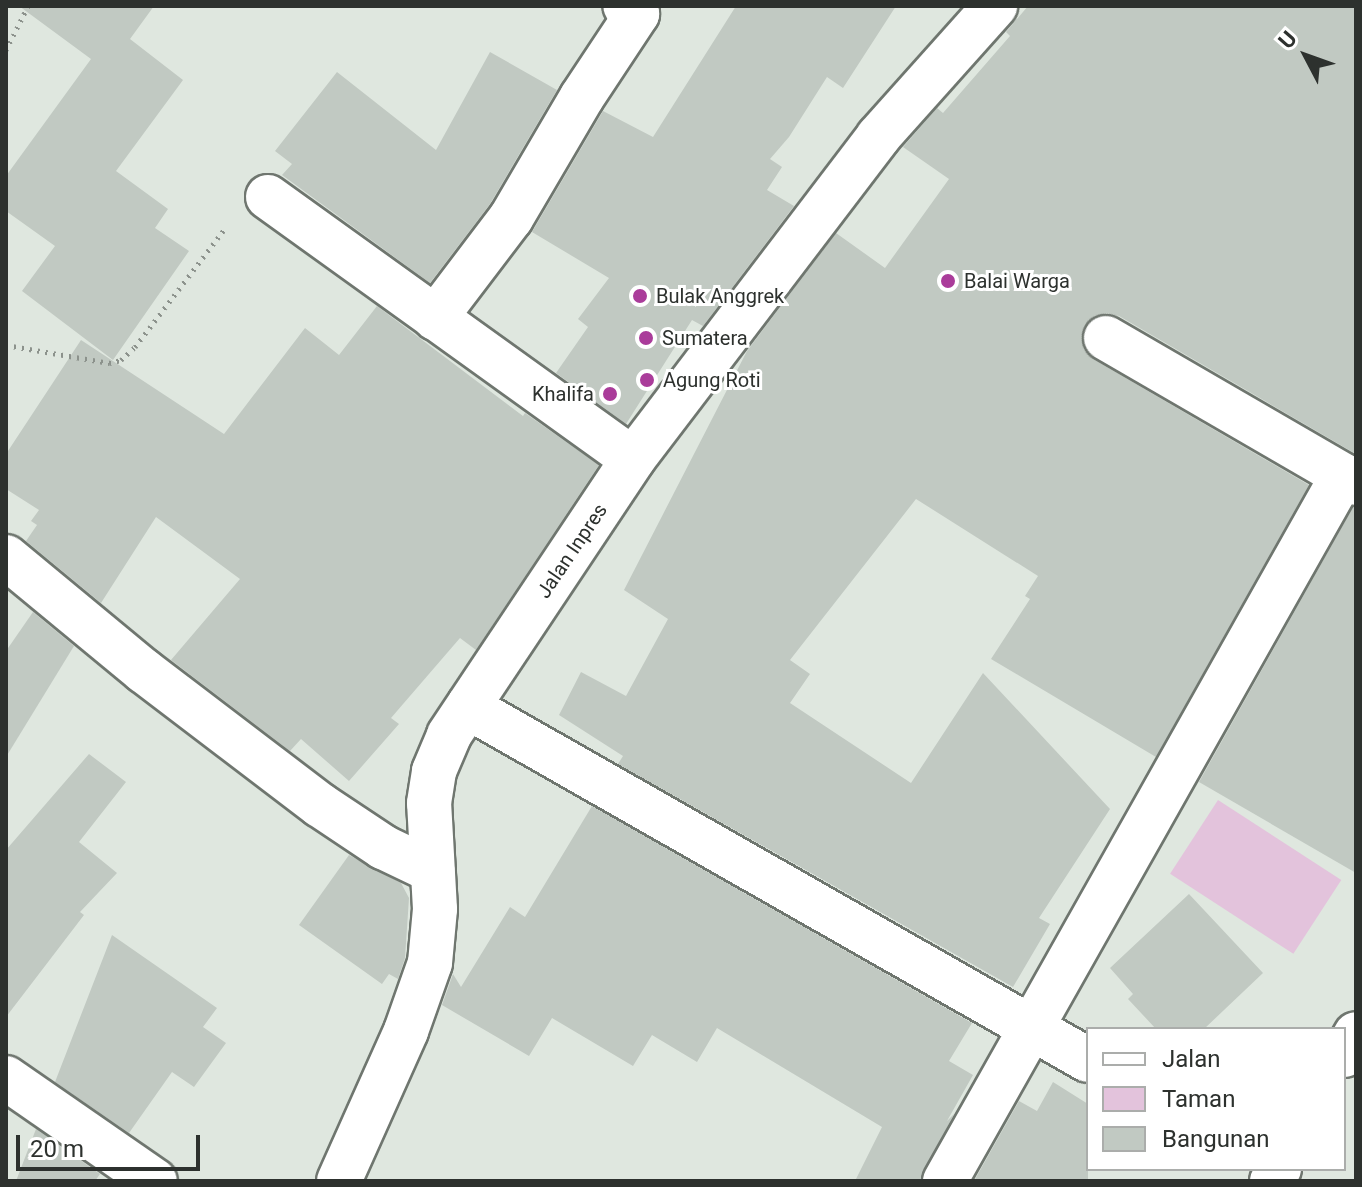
<!DOCTYPE html>
<html>
<head>
<meta charset="utf-8">
<style>
  body { margin:0 }
  #map { position:relative; width:1362px; height:1187px; overflow:hidden; background:#dfe7df; font-family:Roboto,sans-serif }
  div>[style] { position:absolute }
  [style*='--x'] { left:calc(var(--x)*1px); top:calc(var(--y)*1px); width:calc(var(--w)*1px); rotate:calc(var(--a)*1deg) }
  .green>* { inset:0; background:#e3c3dc; transform-origin:0 0 }
  .building>* { inset:0; background:#c1c9c2 }
  .path>* { height:5px; margin-top:-2.5px; transform-origin:0; background:repeating-linear-gradient(90deg,#8c928c 0 2px,transparent 0 8px) }
  .roads { filter:drop-shadow(2px 0 #6f766f) drop-shadow(-2px 0 #6f766f) drop-shadow(0 2px #6f766f) drop-shadow(0 -2px #6f766f) }
  .street>* { height:44px; margin:-22px; padding:0 22px; transform-origin:22px; border-radius:22px; background:#fff }
  .dots>* { width:22px; height:22px; translate:-50% -50%; box-sizing:border-box; border:4px solid #fff; border-radius:50% }
  span { translate:-50% -50%; white-space:nowrap; text-align:center; line-height:1.15; -webkit-text-stroke:6px #fff; paint-order:stroke }
  .poi-label { font-size:20px; color:#2d312e }
  .left { translate:0 -50%; text-align:left }
  .right { translate:-100% -50%; text-align:right }
  .street-label { font-size:20px; color:#2d312e }
  .frame { position:absolute; inset:0; border:8px solid #2d312e; pointer-events:none }
  .legend { position:absolute; left:1086px; top:1027px; width:260px; height:144px; box-sizing:border-box; background:#fff; border:2px solid #abadab; margin:0; padding:10px 14px; list-style:none; font-size:24px; color:#2d312e }
  .legend li { display:flex; align-items:center; gap:16px; height:40px }
  .legend b { width:40px; border:2px solid #abadab }
  .north { position:absolute; left:1266px; top:16px; width:80px; height:80px; -webkit-text-stroke:6px #fff; paint-order:stroke; rotate:311deg; font-size:22px; font-weight:700; line-height:32px; text-align:center; color:#2d312e }
  .north::after { content:''; display:block; margin:auto; width:28px; height:36px; background:#2d312e; clip-path:polygon(50% 0,100% 100%,50% 72%,0 100%) }
  .scale { position:absolute; left:16px; top:1135px; width:184px; height:36px; box-sizing:border-box; border:4px solid #2d312e; border-top:0; padding-left:10px; font-size:24px; line-height:28px; white-space:nowrap; color:#2d312e; -webkit-text-stroke:6px #fff; paint-order:stroke }
</style>
</head>
<body>
<div id="map">
  <div class="green">
    <div style="left:1218px;top:800px;width:147px;height:88px;rotate:33deg"></div>
  </div>
  <div class="building">
    <div style="clip-path:polygon(19px 6px,154px 6px,130px 39px,183px 80px,116px 171px,168px 209px,155px 228px,189px 251px,113px 360px,22px 291px,55px 246px,6px 211px,6px 176px,91px 59px)"></div>
    <div style="clip-path:polygon(736px 6px,896px 6px,843px 88px,827px 77px,789px 137px,770px 159px,782px 167px,767px 190px,794px 206px,703px 326px,692px 320px,626px 424px,556px 373px,588px 327px,578px 319px,609px 278px,532px 232px,603px 111px,653px 137px)"></div>
    <div style="clip-path:polygon(1028px 6px,1356px 6px,1356px 454px,1119px 316px,1107px 313px,1094px 316px,1085px 325px,1081px 337px,1084px 350px,1093px 359px,1309px 485px,1156px 757px,991px 659px,1030px 599px,1025px 596px,1038px 576px,916px 499px,790px 660px,810px 674px,790px 703px,911px 783px,983px 673px,1110px 809px,1039px 918px,1050px 924px,1013px 987px,618px 764px,623px 756px,559px 715px,581px 672px,626px 696px,668px 619px,624px 590px,747px 351px,836px 233px,885px 268px,949px 179px,903px 147px,937px 108px,943px 113px,1010px 36px,1006px 32px)"></div>
    <div style="clip-path:polygon(490px 52px,557px 90px,490px 204px,430px 283px,282px 175px,292px 164px,275px 151px,337px 72px,436px 150px)"></div>
    <div style="clip-path:polygon(377px 306px,523px 416px,525px 413px,599px 465px,476px 650px,460px 638px,391px 718px,399px 724px,349px 781px,301px 739px,290px 751px,171px 660px,240px 579px,156px 517px,101px 603px,26px 541px,37px 525px,31px 521px,39px 510px,6px 489px,6px 454px,81px 340px,224px 434px,305px 328px,339px 355px)"></div>
    <div style="clip-path:polygon(1353px 507px,1356px 508px,1356px 873px,1199px 782px)"></div>
    <div style="clip-path:polygon(33px 612px,74px 646px,6px 757px,6px 651px)"></div>
    <div style="clip-path:polygon(89px 754px,126px 782px,79px 842px,117px 873px,80px 912px,84px 915px,6px 1017px,6px 850px)"></div>
    <div style="clip-path:polygon(592px 806px,972px 1023px,949px 1061px,973px 1075px,947px 1121px,954px 1114px,920px 1181px,855px 1181px,882px 1127px,717px 1028px,697px 1062px,652px 1035px,633px 1066px,552px 1018px,529px 1056px,442px 1005px,453px 974px,461px 987px,510px 907px,525px 917px)"></div>
    <div style="clip-path:polygon(349px 855px,401px 883px,409px 898px,405px 958px,398px 979px,389px 974px,382px 984px,299px 925px)"></div>
    <div style="clip-path:polygon(1189px 894px,1263px 973px,1204px 1029px,1156px 1029px,1128px 999px,1133px 994px,1110px 968px)"></div>
    <div style="clip-path:polygon(112px 935px,217px 1008px,203px 1027px,226px 1043px,194px 1087px,172px 1072px,129px 1133px,55px 1082px)"></div>
    <div style="clip-path:polygon(1053px 1082px,1088px 1104px,1088px 1181px,974px 1181px,1019px 1101px,1037px 1111px)"></div>
    <div style="clip-path:polygon(36px 1129px,100px 1174px,95px 1181px,16px 1181px)"></div>
  </div>
  <div class="path">
    <div style="--x:6;--y:50;--w:49;--a:-63.4"></div>
    <div style="--x:6;--y:345;--w:105;--a:9.9"></div>
    <div style="--x:109;--y:363;--w:12;--a:-14"></div>
    <div style="--x:121;--y:360;--w:19;--a:-43"></div>
    <div style="--x:135;--y:347;--w:151;--a:-52.8"></div>
  </div>
  <div class="roads">
    <div class="street">
      <div style="--x:268;--y:197;--w:449;--a:35.7"></div>
      <div style="--x:435;--y:318;--w:126;--a:-52.8"></div>
      <div style="--x:511;--y:218;--w:140;--a:-59.6"></div>
      <div style="--x:582;--y:97;--w:100;--a:-56.5"></div>
      <div style="--x:637;--y:14;--w:14;--a:-146"></div>
      <div style="--x:1106;--y:338;--w:289;--a:30.1"></div>
      <div style="--x:6;--y:557;--w:179;--a:39.6"></div>
      <div style="--x:144;--y:671;--w:221;--a:37.3"></div>
      <div style="--x:320;--y:805;--w:76;--a:33.7"></div>
      <div style="--x:383;--y:847;--w:55;--a:25.6"></div>
      <div style="--x:468;--y:707;--w:713;--a:29.66"></div>
      <div style="--x:1344;--y:1055;--w:24;--a:-60"></div>
      <div style="--x:6;--y:1078;--w:181;--a:34.7"></div>
      <div style="--x:339;--y:1181;--w:164;--a:-65.9"></div>
      <div style="--x:406;--y:1031;--w:72;--a:-70.6"></div>
      <div style="--x:430;--y:963;--w:54;--a:-84.7"></div>
      <div style="--x:435;--y:909;--w:106;--a:-93.2"></div>
      <div style="--x:429;--y:803;--w:32;--a:-81"></div>
      <div style="--x:434;--y:771;--w:39;--a:-67"></div>
      <div style="--x:449;--y:735;--w:332;--a:-56.3"></div>
      <div style="--x:633;--y:459;--w:405;--a:-52.7"></div>
      <div style="--x:878;--y:137;--w:176;--a:-48.2"></div>
      <div style="--x:945;--y:1181;--w:810;--a:-60.59"></div>
      <div style="--x:1272;--y:1181;--w:14;--a:-60"></div>
    </div>
  </div>
  <div class="dots">
    <div style="left:948px;top:281px;background:#aa3c9a"></div>
    <div style="left:640px;top:296px;background:#aa3c9a"></div>
    <div style="left:646px;top:338px;background:#aa3c9a"></div>
    <div style="left:647px;top:380px;background:#aa3c9a"></div>
    <div style="left:610px;top:394px;background:#aa3c9a"></div>
  </div>
  <div class="poi-label">
    <span class="left" style="left:964px;top:281px">Balai Warga</span>
    <span class="left" style="left:656px;top:296px">Bulak Anggrek</span>
    <span class="left" style="left:662px;top:338px">Sumatera</span>
    <span class="left" style="left:663px;top:380px">Agung Roti</span>
    <span class="right" style="left:594px;top:394px">Khalifa</span>
  </div>
  <div class="street-label">
    <span style="left:572px;top:551px;rotate:-56deg">Jalan Inpres</span>
  </div>
  <div class="frame"></div>
  <ul class="legend">
  <li><b style="height:10px;background:#fff"></b>Jalan</li>
  <li><b style="height:22px;background:#e3c3dc"></b>Taman</li>
  <li><b style="height:22px;background:#c1c9c2"></b>Bangunan</li>
  </ul>
  <div class="north">U</div>
  <div class="scale">20 m</div>
</div>
</body>
</html>
